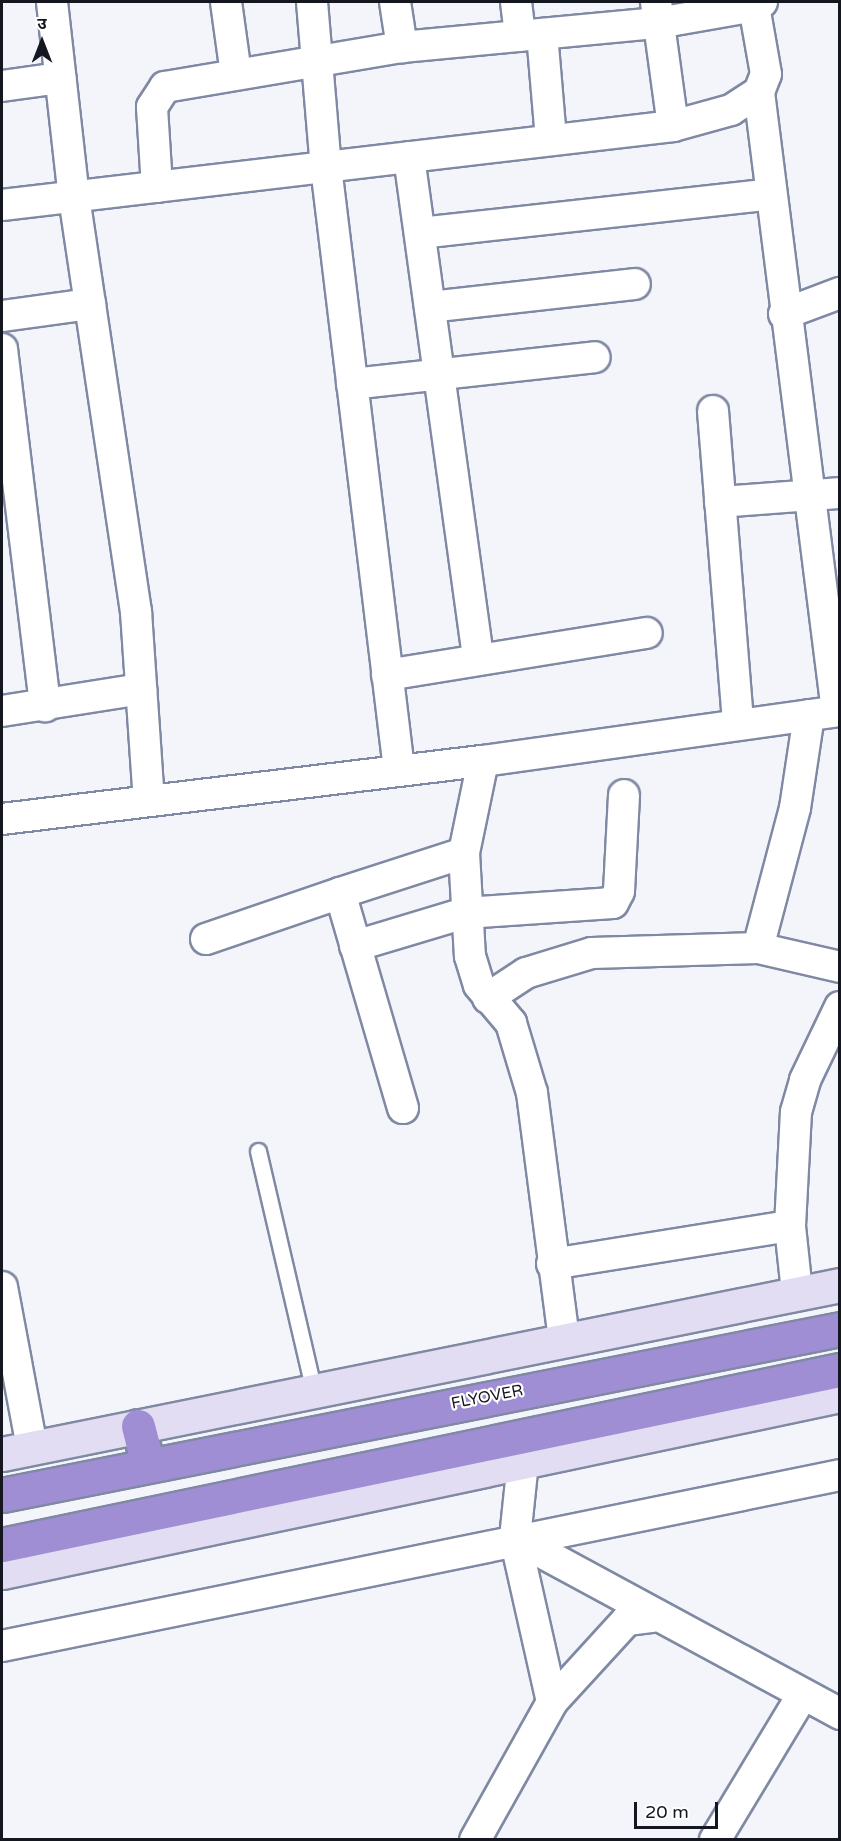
<!DOCTYPE html>
<html>
<head>
<meta charset="utf-8">
<style>
  body { margin:0 }
  #map { position:relative; width:841px; height:1841px; overflow:hidden; background:#f3f5fb; font-family:"Varela Round","Noto Sans Devanagari",sans-serif }
  div>[style] { position:absolute }
  [style*='--x'] { left:calc(var(--x)*1px); top:calc(var(--y)*1px); width:calc(var(--w)*1px); rotate:calc(var(--a)*1deg) }
  .roads { filter:drop-shadow(2px 0 #8089a3) drop-shadow(-2px 0 #8089a3) drop-shadow(0 2px #8089a3) drop-shadow(0 -2px #8089a3) }
  .lane>* { height:15px; margin:-7.5px; padding:0 7.5px; transform-origin:7.5px; border-radius:7.5px; background:#fff }
  .street>* { height:30px; margin:-15px; padding:0 15px; transform-origin:15px; border-radius:15px; background:#fff }
  .secondary>* { height:33px; margin:-16.5px; padding:0 16.5px; transform-origin:16.5px; border-radius:16.5px; background:#e2ddf2 }
  .highway>* { height:33px; margin:-16.5px; padding:0 16.5px; transform-origin:16.5px; border-radius:16.5px; background:#a08ed5 }
  span { translate:-50% -50%; white-space:nowrap; text-align:center; line-height:1.15; -webkit-text-stroke:4.5px #fff; paint-order:stroke }
  .street-label { font-size:16px; color:#141720 }
  .frame { position:absolute; inset:0; border:3px solid #141720; pointer-events:none }
  .north { position:absolute; left:12px; top:12px; width:60px; height:60px; -webkit-text-stroke:4px #fff; paint-order:stroke; rotate:0deg; font-size:16px; font-weight:700; line-height:24px; text-align:center; color:#141720 }
  .north::after { content:''; display:block; margin:auto; width:21px; height:27px; background:#141720; clip-path:polygon(50% 0,100% 100%,50% 72%,0 100%) }
  .scale { position:absolute; left:634px; top:1802px; width:84px; height:27px; box-sizing:border-box; border:3px solid #141720; border-top:0; padding-left:8px; font-size:18px; line-height:21px; white-space:nowrap; color:#141720; -webkit-text-stroke:4px #fff; paint-order:stroke }
</style>
</head>
<body>
<div id="map">
  <div class="roads">
    <div class="lane">
      <div style="--x:258;--y:1151;--w:246;--a:76.9"></div>
    </div>
    <div class="street">
      <div style="--x:52;--y:2;--w:196;--a:83.6"></div>
      <div style="--x:74;--y:197;--w:420;--a:81.5"></div>
      <div style="--x:136;--y:612;--w:189;--a:86.1"></div>
      <div style="--x:226;--y:2;--w:73;--a:82.1"></div>
      <div style="--x:312;--y:2;--w:166;--a:85.2"></div>
      <div style="--x:326;--y:167;--w:606;--a:83.09"></div>
      <div style="--x:395;--y:2;--w:46;--a:81.2"></div>
      <div style="--x:516;--y:2;--w:34;--a:83"></div>
      <div style="--x:656;--y:2;--w:125;--a:82.2"></div>
      <div style="--x:542;--y:34;--w:106;--a:85.1"></div>
      <div style="--x:2;--y:86;--w:59;--a:-7.9"></div>
      <div style="--x:759;--y:92;--w:624;--a:82.82"></div>
      <div style="--x:409;--y:157;--w:505;--a:82.14"></div>
      <div style="--x:157;--y:187;--w:80;--a:-93.6"></div>
      <div style="--x:152;--y:107;--w:24;--a:-57"></div>
      <div style="--x:165;--y:87;--w:240;--a:-9.6"></div>
      <div style="--x:402;--y:47;--w:257;--a:-5.4"></div>
      <div style="--x:658;--y:23;--w:97;--a:-10"></div>
      <div style="--x:754;--y:6;--w:4;--a:-104"></div>
      <div style="--x:2;--y:205;--w:676;--a:-6.71"></div>
      <div style="--x:673;--y:126;--w:60;--a:-15.4"></div>
      <div style="--x:731;--y:110;--w:33;--a:-33"></div>
      <div style="--x:759;--y:92;--w:19;--a:-69"></div>
      <div style="--x:766;--y:74;--w:69;--a:-100"></div>
      <div style="--x:754;--y:6;--w:9;--a:-27"></div>
      <div style="--x:420;--y:233;--w:353;--a:-6.3"></div>
      <div style="--x:430;--y:307;--w:206;--a:-6.4"></div>
      <div style="--x:784;--y:314;--w:60;--a:-20.6"></div>
      <div style="--x:2;--y:316;--w:89;--a:-7.8"></div>
      <div style="--x:2;--y:349;--w:360;--a:83.1"></div>
      <div style="--x:352;--y:384;--w:244;--a:-6.3"></div>
      <div style="--x:713;--y:411;--w:314;--a:85.4"></div>
      <div style="--x:720;--y:502;--w:120;--a:-4.3"></div>
      <div style="--x:387;--y:675;--w:263;--a:-9.2"></div>
      <div style="--x:2;--y:711;--w:141;--a:-9"></div>
      <div style="--x:483;--y:761;--w:94;--a:101.7"></div>
      <div style="--x:464;--y:853;--w:103;--a:86.7"></div>
      <div style="--x:470;--y:956;--w:30;--a:73"></div>
      <div style="--x:479;--y:985;--w:50;--a:49.9"></div>
      <div style="--x:511;--y:1023;--w:73;--a:73.3"></div>
      <div style="--x:532;--y:1093;--w:250;--a:82.6"></div>
      <div style="--x:2;--y:819;--w:484;--a:-6.9"></div>
      <div style="--x:483;--y:761;--w:360;--a:-8"></div>
      <div style="--x:206;--y:939;--w:142;--a:-18.9"></div>
      <div style="--x:355;--y:946;--w:115;--a:-16.7"></div>
      <div style="--x:465;--y:913;--w:148;--a:-3.9"></div>
      <div style="--x:613;--y:903;--w:13;--a:-63"></div>
      <div style="--x:619;--y:891;--w:96;--a:-87"></div>
      <div style="--x:758;--y:948;--w:145;--a:-75.2"></div>
      <div style="--x:795;--y:808;--w:94;--a:-81.4"></div>
      <div style="--x:488;--y:998;--w:45;--a:-33.3"></div>
      <div style="--x:526;--y:973;--w:69;--a:-16.9"></div>
      <div style="--x:592;--y:953;--w:166;--a:-1.7"></div>
      <div style="--x:758;--y:948;--w:84;--a:13"></div>
      <div style="--x:403;--y:1108;--w:224;--a:-106.3"></div>
      <div style="--x:340;--y:893;--w:130;--a:-17.9"></div>
      <div style="--x:552;--y:1264;--w:241;--a:-9.1"></div>
      <div style="--x:2;--y:1287;--w:164;--a:79.4"></div>
      <div style="--x:797;--y:1292;--w:66;--a:-96.1"></div>
      <div style="--x:790;--y:1226;--w:114;--a:-87"></div>
      <div style="--x:796;--y:1112;--w:33;--a:-74"></div>
      <div style="--x:805;--y:1080;--w:81;--a:-64.4"></div>
      <div style="--x:515;--y:1538;--w:370;--a:28.4"></div>
      <div style="--x:2;--y:1646;--w:855;--a:-11.53"></div>
      <div style="--x:552;--y:1702;--w:111;--a:-47.6"></div>
      <div style="--x:627;--y:1620;--w:26;--a:-7"></div>
      <div style="--x:475;--y:1840;--w:158;--a:-60.8"></div>
      <div style="--x:552;--y:1702;--w:168;--a:-102.7"></div>
      <div style="--x:515;--y:1538;--w:76;--a:-84"></div>
      <div style="--x:715;--y:1840;--w:168;--a:-58.9"></div>
    </div>
    <div class="secondary">
      <div style="--x:2;--y:1454;--w:855;--a:-11.4"></div>
      <div style="--x:2;--y:1572;--w:856;--a:-11.93"></div>
    </div>
    <div class="highway">
      <div style="--x:138;--y:1426;--w:40;--a:75.6"></div>
      <div style="--x:2;--y:1495;--w:854;--a:-11.2"></div>
      <div style="--x:2;--y:1545;--w:856;--a:-11.8"></div>
    </div>
  </div>
  <div class="street-label">
    <span style="left:487px;top:1397px;rotate:-11deg">FLYOVER</span>
  </div>
  <div class="frame"></div>
  <div class="north">उ</div>
  <div class="scale">20 m</div>
</div>
</body>
</html>
